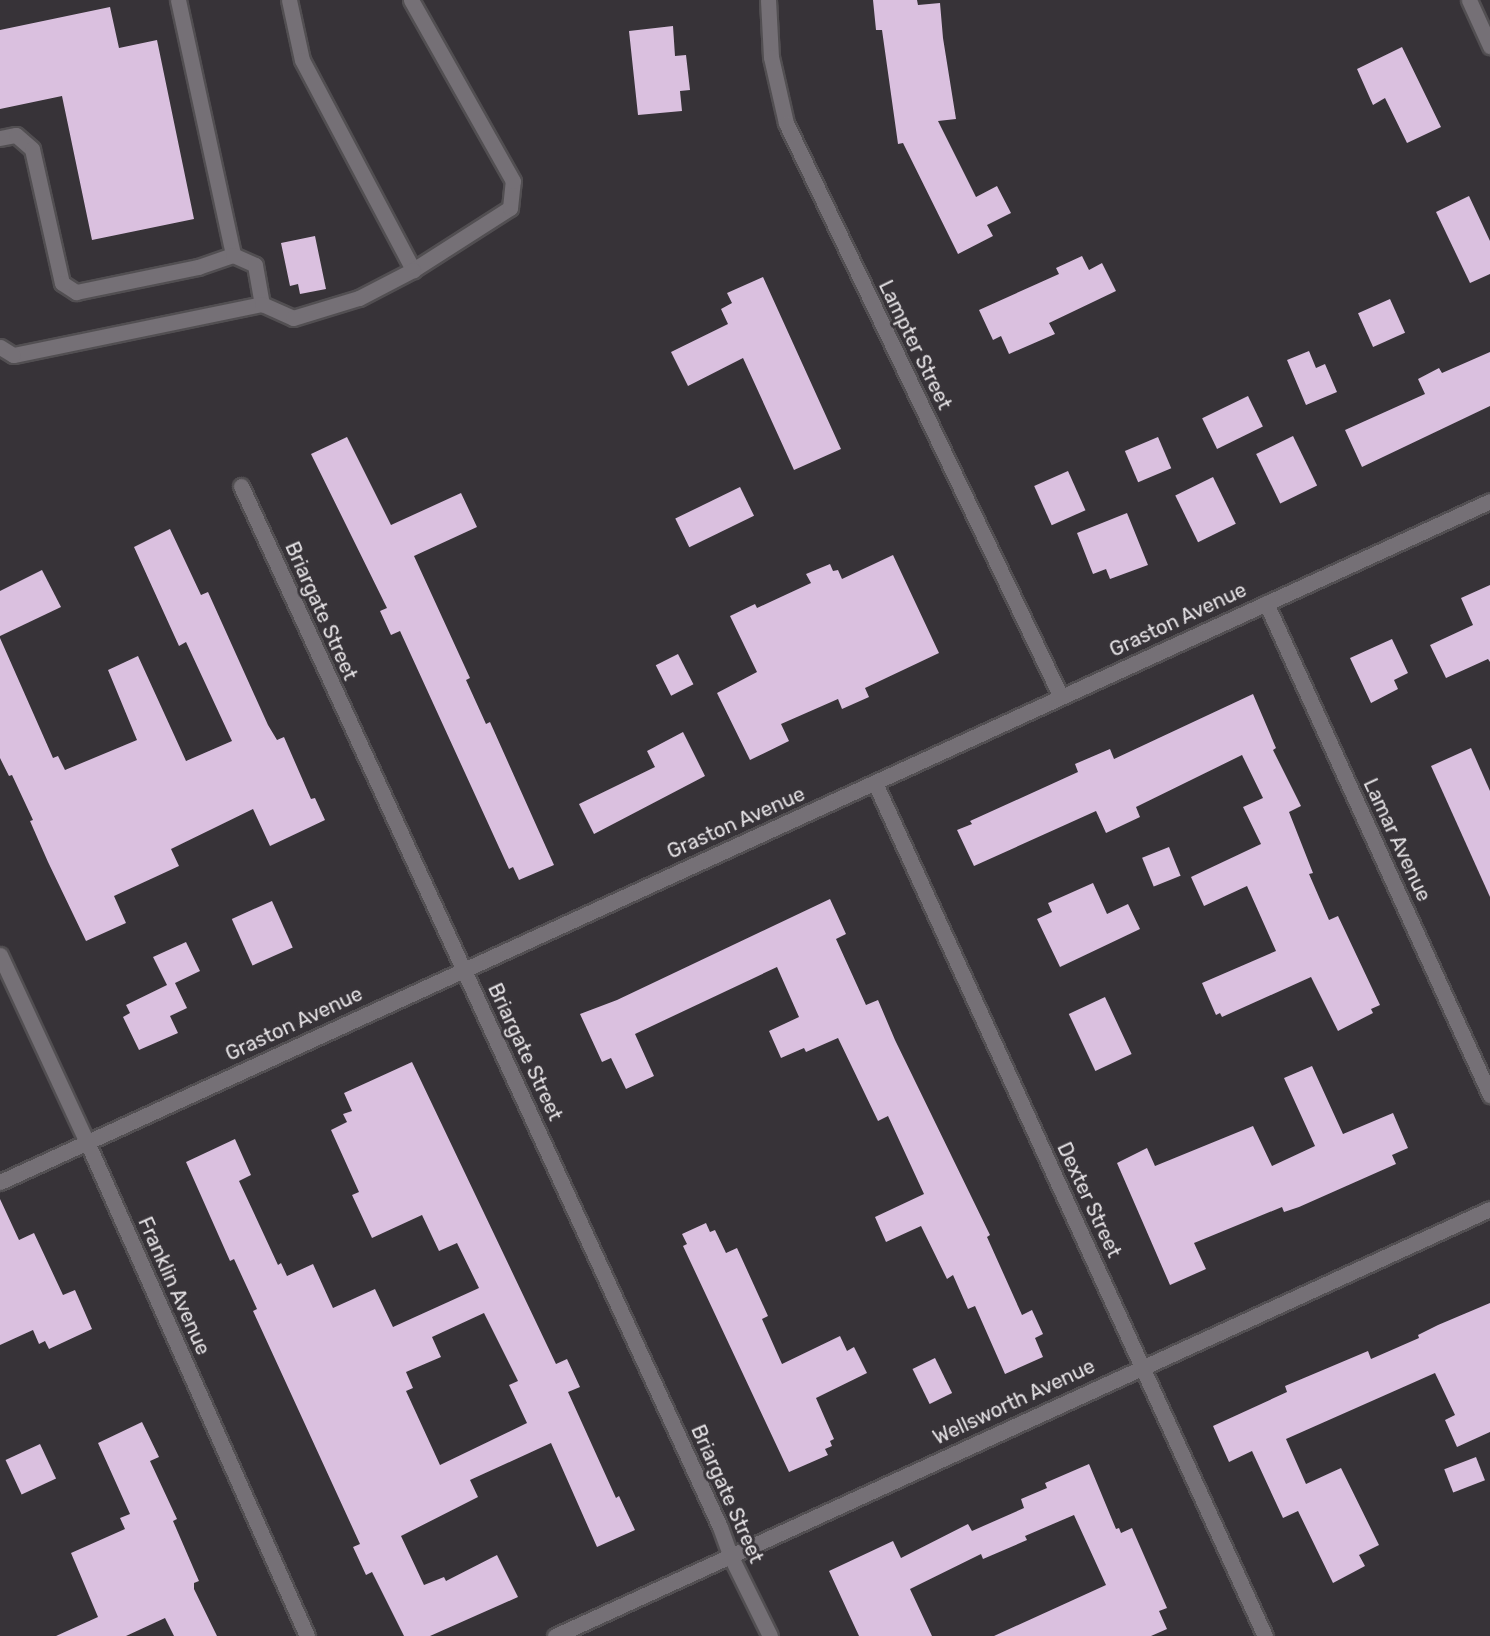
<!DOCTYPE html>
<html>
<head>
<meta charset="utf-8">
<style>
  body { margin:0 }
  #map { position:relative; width:1490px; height:1636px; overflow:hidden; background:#373338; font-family:Rubik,sans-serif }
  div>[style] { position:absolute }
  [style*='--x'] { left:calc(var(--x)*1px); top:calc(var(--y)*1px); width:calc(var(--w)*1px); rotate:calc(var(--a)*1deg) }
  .building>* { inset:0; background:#dac0df; transform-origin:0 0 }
  .roads { filter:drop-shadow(2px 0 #524f52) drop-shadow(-2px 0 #524f52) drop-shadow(0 2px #524f52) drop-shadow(0 -2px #524f52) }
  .lane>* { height:15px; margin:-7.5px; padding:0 7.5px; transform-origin:7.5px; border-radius:7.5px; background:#757076 }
  .street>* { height:15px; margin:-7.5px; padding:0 7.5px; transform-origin:7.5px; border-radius:7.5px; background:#757076 }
  .secondary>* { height:15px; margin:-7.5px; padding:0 7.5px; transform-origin:7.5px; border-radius:7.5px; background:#757076 }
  span { translate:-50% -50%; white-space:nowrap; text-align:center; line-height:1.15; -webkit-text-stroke:6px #373338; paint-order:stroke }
  .street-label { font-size:20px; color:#e5e2e5 }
</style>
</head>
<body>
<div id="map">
  <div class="building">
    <div style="clip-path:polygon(873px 0,917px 0,918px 5px,940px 3px,943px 38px,956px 119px,938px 121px,976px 197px,997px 186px,1011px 213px,987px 225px,993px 236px,958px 254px,903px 143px,898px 144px,882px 30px,876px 30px)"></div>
    <div style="clip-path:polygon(110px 7px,119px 48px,157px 40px,194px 219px,92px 240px,62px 96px,0 109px,0 30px)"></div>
    <div style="clip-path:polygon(673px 26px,675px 56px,686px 55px,690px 90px,680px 91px,682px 111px,638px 115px,629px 31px)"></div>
    <div style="clip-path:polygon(1402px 47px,1441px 127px,1407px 143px,1385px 98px,1373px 105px,1357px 69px)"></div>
    <div style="clip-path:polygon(1469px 196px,1490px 241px,1490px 274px,1470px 283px,1436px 212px)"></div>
    <div style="clip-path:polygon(315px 236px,326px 289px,300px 294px,298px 284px,290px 286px,281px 243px)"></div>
    <div style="clip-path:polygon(1082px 256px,1089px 270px,1102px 263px,1116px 291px,1049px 323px,1055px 334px,1009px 354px,1001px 336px,993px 340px,979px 310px,1059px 274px,1056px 268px)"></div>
    <div style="clip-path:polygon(763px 277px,841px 449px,794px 470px,743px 358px,688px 386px,671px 352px,728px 324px,721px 309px,732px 303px,727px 293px)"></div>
    <div style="left:1390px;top:299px;width:37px;height:35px;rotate:66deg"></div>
    <div style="clip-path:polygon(1309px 351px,1316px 368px,1325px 364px,1337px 392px,1306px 405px,1287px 360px)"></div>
    <div style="clip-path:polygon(1490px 352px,1490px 406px,1362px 467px,1345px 430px,1425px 394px,1418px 379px,1439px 368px,1442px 373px)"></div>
    <div style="left:1248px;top:396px;width:34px;height:51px;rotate:64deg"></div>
    <div style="left:1293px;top:436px;width:55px;height:41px;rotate:64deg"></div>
    <div style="clip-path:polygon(347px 437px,391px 525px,461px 493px,477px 527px,414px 556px,470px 678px,466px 680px,486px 724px,490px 722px,554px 865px,519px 880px,513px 867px,509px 869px,400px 631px,391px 635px,380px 611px,387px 608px,311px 454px)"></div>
    <div style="left:1158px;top:437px;width:34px;height:36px;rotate:67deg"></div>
    <div style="left:1068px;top:471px;width:43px;height:37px;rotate:66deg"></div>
    <div style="left:1213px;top:477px;width:52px;height:42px;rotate:64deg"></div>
    <div style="left:740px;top:487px;width:32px;height:72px;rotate:64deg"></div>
    <div style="clip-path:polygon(1127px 513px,1148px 565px,1110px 579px,1106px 569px,1093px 574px,1077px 533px)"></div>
    <div style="clip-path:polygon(170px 529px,201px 595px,208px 592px,268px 725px,277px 740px,284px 737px,311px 799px,315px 798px,325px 820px,270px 846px,253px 809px,171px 849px,179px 866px,114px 896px,126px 923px,86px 941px,48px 862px,30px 821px,33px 820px,12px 775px,9px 776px,0 758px,0 638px,53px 758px,58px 756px,65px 770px,137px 740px,108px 670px,138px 656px,186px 761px,232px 741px,186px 642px,179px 646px,134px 547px)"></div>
    <div style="clip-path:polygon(893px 555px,939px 653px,865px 688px,869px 697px,842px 709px,838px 699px,781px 724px,789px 741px,750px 760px,717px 693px,757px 672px,730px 616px,755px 604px,757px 608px,811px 583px,806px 574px,830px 564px,833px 571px,838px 570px,842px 579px)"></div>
    <div style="clip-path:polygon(42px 570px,61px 607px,0 636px,0 591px)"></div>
    <div style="clip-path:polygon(1490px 585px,1490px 662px,1488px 659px,1446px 678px,1430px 645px,1473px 625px,1461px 598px)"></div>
    <div style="clip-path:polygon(1392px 639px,1408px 673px,1394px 680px,1398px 689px,1371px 703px,1350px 658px)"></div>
    <div style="left:678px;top:654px;width:34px;height:25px;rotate:63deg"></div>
    <div style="clip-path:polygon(1253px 694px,1276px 748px,1273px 750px,1301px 806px,1289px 812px,1313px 873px,1309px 874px,1329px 920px,1338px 916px,1380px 1005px,1371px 1009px,1373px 1013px,1338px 1031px,1311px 977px,1222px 1017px,1220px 1013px,1216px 1015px,1202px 983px,1276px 951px,1247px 886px,1204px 906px,1191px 877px,1261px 844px,1243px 807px,1263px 798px,1242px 755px,1136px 807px,1140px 817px,1106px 833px,1096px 811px,974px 866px,957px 830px,972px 824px,970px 821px,1078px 772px,1075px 764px,1110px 749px,1114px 759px)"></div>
    <div style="clip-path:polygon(683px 732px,705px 776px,594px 834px,579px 804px,655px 767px,647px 751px)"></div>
    <div style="clip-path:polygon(1471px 748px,1490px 791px,1490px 897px,1431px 766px)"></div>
    <div style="left:1169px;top:847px;width:31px;height:29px;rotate:68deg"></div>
    <div style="clip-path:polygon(1093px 883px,1107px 914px,1128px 904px,1140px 929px,1060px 967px,1037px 919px,1052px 912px,1048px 903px)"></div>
    <div style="clip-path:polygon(830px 899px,846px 934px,836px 939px,866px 1005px,878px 1000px,895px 1040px,990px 1235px,987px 1237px,1022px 1315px,1032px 1310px,1043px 1334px,1035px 1338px,1043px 1357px,1005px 1374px,975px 1306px,968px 1309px,953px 1275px,947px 1279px,921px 1226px,886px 1242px,875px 1217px,924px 1194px,888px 1116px,878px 1121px,838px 1038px,806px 1052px,804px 1048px,781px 1058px,769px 1031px,799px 1017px,777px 967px,635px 1034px,654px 1076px,626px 1089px,611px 1058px,602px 1062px,580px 1014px,617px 1000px)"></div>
    <div style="left:272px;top:901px;width:51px;height:44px;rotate:66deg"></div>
    <div style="clip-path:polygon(186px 942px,200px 971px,175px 983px,187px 1008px,170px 1016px,178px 1033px,139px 1050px,123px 1017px,130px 1013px,126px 1005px,167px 985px,153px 957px)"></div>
    <div style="left:1105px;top:997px;width:63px;height:40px;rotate:65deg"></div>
    <div style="clip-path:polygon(evenodd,412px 1062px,556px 1364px,567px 1359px,580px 1387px,568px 1392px,616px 1498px,619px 1496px,635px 1530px,597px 1547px,551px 1443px,470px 1480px,478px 1497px,401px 1536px,424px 1585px,444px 1577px,446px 1581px,497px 1555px,518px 1597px,430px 1636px,404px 1636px,372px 1572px,366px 1575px,353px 1547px,360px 1544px,253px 1311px,257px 1309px,234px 1259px,230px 1261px,186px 1162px,235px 1139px,251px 1175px,239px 1181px,278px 1265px,281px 1263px,287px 1276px,313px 1264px,333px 1308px,375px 1289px,393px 1327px,479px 1288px,457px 1243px,439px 1251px,422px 1215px,372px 1238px,352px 1195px,359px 1192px,331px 1130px,347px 1122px,343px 1114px,352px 1111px,344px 1093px,412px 1062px,484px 1313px,518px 1381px,509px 1385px,527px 1423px,440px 1465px,406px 1391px,413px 1388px,406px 1372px,441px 1357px,432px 1337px,484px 1313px)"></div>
    <div style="clip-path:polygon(1312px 1066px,1343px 1134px,1393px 1113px,1408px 1148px,1392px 1155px,1396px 1164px,1299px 1207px,1284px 1212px,1282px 1207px,1194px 1243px,1206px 1269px,1170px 1285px,1117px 1163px,1147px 1148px,1155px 1166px,1253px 1126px,1272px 1166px,1315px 1146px,1284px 1078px)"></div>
    <div style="clip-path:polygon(0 1199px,19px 1240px,34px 1233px,63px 1295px,75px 1290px,92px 1329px,49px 1349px,45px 1341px,39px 1344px,33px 1330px,0 1345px)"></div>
    <div style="clip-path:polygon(706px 1223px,710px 1232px,715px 1230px,726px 1253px,737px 1248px,768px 1316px,762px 1319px,782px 1364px,840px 1336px,847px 1351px,854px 1347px,867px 1373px,816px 1398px,834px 1439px,830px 1441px,832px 1446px,825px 1449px,828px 1455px,789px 1472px,683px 1246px,687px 1244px,682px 1234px)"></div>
    <div style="clip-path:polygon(1490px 1303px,1490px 1432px,1457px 1447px,1445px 1420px,1455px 1415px,1435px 1373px,1286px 1439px,1306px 1484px,1341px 1468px,1379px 1545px,1359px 1555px,1365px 1566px,1333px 1583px,1298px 1511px,1283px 1518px,1252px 1451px,1229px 1462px,1213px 1426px,1287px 1392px,1285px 1386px,1368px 1351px,1371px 1359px,1419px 1338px,1418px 1335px,1438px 1325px)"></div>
    <div style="left:935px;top:1358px;width:39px;height:25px;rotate:64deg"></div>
    <div style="clip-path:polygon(142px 1422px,159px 1457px,150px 1461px,177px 1519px,173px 1521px,199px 1581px,194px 1583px,194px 1589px,217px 1636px,174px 1636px,165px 1618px,126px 1636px,56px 1636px,98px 1617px,71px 1553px,125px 1529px,120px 1518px,130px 1514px,98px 1443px)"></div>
    <div style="left:40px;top:1444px;width:38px;height:38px;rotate:65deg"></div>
    <div style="left:1476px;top:1457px;width:25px;height:34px;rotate:69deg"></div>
    <div style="clip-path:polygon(1089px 1464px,1116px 1529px,1119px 1528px,1121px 1533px,1132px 1528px,1167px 1608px,1159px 1611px,1167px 1629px,1151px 1636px,994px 1636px,1106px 1585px,1074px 1515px,1025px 1536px,1027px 1540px,983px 1559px,981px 1554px,910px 1589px,932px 1636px,859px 1636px,829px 1571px,893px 1541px,901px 1558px,968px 1524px,972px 1531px,1024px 1508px,1021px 1499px,1047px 1488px,1045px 1483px)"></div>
  </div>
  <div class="roads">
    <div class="lane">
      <div style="--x:178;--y:0;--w:261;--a:77.8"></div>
      <div style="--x:289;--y:0;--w:61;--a:77.8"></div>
      <div style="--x:302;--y:60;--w:238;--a:62.1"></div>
      <div style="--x:413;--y:270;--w:115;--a:-32.6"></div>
      <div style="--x:510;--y:208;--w:27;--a:-84"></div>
      <div style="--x:513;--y:181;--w:208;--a:-119.4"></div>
      <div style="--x:0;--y:138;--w:16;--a:-11"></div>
      <div style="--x:16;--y:135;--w:21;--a:41"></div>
      <div style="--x:32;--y:149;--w:137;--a:77.4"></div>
      <div style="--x:62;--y:283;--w:17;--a:33"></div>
      <div style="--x:76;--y:292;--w:125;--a:-11.6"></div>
      <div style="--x:198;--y:267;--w:37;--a:-19"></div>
      <div style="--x:233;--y:255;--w:24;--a:24"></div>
      <div style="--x:255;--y:265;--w:40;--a:80"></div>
      <div style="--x:262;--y:304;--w:254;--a:168.4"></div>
      <div style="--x:13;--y:355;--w:15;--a:-148"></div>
      <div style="--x:262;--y:304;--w:34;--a:24"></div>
      <div style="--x:293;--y:318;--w:69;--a:-16.9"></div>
      <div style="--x:359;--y:298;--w:61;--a:-27.4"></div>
    </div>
    <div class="street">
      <div style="--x:768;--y:0;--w:57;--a:87"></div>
      <div style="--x:771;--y:57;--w:68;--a:77.2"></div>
      <div style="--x:786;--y:123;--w:636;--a:64.4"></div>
      <div style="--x:1469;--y:0;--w:51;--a:65.5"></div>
      <div style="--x:241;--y:486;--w:1146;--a:65.29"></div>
      <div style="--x:720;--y:1527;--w:30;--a:70"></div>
      <div style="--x:730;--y:1555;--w:90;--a:63.7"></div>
      <div style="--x:1266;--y:603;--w:541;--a:65.52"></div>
      <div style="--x:875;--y:783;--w:938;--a:65.43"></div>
      <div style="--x:0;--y:955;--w:206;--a:65.1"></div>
      <div style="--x:87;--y:1142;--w:541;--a:65.99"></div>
      <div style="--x:555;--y:1636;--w:1028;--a:-24.55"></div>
    </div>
    <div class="secondary">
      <div style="--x:0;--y:1182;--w:1638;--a:-24.56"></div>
    </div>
  </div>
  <div class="street-label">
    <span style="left:915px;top:345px;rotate:64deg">Lampter Street</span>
    <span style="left:321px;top:611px;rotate:66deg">Briargate Street</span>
    <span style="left:1178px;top:620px;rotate:-25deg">Graston Avenue</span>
    <span style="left:736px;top:823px;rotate:-24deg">Graston Avenue</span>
    <span style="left:1397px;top:840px;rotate:65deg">Lamar Avenue</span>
    <span style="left:294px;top:1024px;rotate:-25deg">Graston Avenue</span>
    <span style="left:525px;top:1052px;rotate:65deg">Briargate Street</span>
    <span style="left:1089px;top:1200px;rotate:65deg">Dexter Street</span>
    <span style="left:174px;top:1286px;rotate:66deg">Franklin Avenue</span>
    <span style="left:1014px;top:1402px;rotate:-25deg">Wellsworth Avenue</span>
    <span style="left:727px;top:1494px;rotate:66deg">Briargate Street</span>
  </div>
</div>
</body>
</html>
